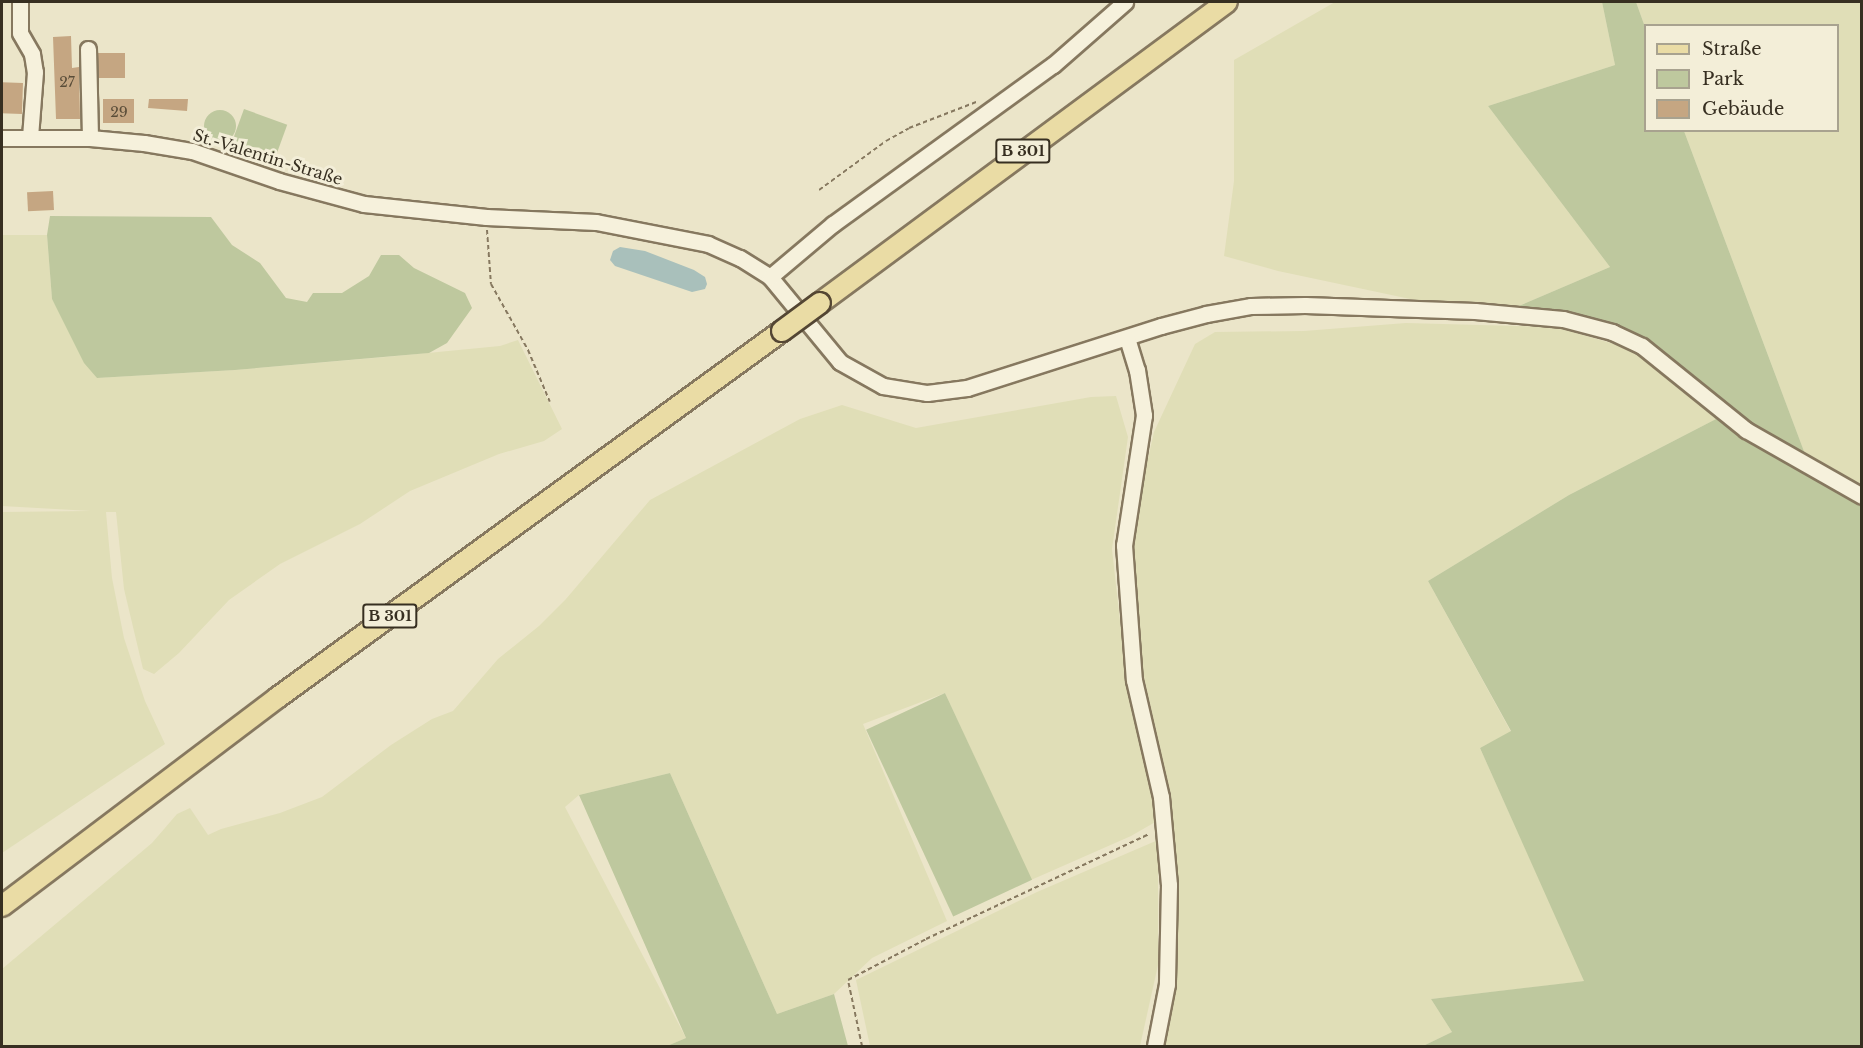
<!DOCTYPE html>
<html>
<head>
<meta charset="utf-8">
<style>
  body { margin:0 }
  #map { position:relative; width:1863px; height:1048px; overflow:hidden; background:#ebe5c9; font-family:"Libre Baskerville",serif }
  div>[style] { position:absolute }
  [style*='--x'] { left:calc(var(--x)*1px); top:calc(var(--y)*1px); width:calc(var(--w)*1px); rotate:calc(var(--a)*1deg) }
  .farmland>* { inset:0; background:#e0deb7 }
  .green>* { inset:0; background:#bec89e; transform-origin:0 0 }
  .round { border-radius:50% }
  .water>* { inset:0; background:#a9c0bb }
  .building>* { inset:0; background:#c5a682; transform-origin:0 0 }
  .path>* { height:2px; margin-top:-1px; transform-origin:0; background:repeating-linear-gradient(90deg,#86785f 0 4.5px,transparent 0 7.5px) }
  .roads { filter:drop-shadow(2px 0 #86785f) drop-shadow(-2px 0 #86785f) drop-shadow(0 2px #86785f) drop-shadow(0 -2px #86785f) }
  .minor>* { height:15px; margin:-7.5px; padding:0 7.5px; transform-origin:7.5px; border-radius:7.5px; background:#f6f1dc }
  .major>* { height:20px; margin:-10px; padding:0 10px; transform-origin:10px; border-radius:10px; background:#eadca5 }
  .bridges { filter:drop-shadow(2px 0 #544633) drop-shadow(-2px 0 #544633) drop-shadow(0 2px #544633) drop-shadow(0 -2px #544633) }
  .major-bridge>* { height:20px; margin:-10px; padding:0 10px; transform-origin:10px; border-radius:10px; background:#eadca5 }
  span { translate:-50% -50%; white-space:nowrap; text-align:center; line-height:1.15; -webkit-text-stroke:6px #f3eed8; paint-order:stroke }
  .number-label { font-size:14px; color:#5a4d39 }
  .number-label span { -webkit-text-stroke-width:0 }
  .shield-label span { padding:2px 4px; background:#f3eed8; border:2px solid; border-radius:4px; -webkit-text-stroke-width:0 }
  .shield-label { font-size:15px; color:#372f21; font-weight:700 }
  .street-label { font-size:16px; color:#372f21 }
  .frame { position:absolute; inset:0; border:3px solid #372f21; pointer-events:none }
  .legend { position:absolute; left:1644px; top:24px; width:195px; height:108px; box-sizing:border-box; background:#f3eed8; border:2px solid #a8a28f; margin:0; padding:8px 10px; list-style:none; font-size:18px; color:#372f21 }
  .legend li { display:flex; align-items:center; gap:12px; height:30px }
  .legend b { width:30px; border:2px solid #a8a28f }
</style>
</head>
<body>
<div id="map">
  <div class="farmland">
    <div style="clip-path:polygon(1335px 2px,1602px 2px,1615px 65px,1488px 106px,1610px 267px,1514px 308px,1415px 300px,1278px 271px,1224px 256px,1234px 181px,1234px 60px)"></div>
    <div style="clip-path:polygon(1636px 2px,1861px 2px,1861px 493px,1808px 462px,1684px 131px,1838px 130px,1838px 26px,1645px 27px)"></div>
    <div style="clip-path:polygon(2px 235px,47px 235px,52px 299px,97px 378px,235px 370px,386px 357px,500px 346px,518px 340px,562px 429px,544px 441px,499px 454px,410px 491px,360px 524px,280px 564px,229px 600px,179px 653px,154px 674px,143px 669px,124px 589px,116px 512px,106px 512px,112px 578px,124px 638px,145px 701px,165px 744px,2px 853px,2px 512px,91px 511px,2px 506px)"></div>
    <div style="clip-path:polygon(1406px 323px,1556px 327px,1631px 349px,1716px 419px,1569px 495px,1428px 581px,1511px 732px,1480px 748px,1585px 981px,1431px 999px,1452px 1032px,1423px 1046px,1161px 1046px,1168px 1015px,1176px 919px,1170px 792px,1139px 655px,1129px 543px,1154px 432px,1195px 344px,1215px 332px,1304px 331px)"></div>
    <div style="clip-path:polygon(1116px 396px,1128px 437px,1112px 549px,1123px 648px,1155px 790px,1157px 821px,1131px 836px,1031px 880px,945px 693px,863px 724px,947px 921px,872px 958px,834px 994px,777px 1014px,670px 773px,579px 795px,565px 807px,686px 1038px,667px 1046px,2px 1046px,2px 969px,152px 843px,177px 814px,190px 808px,208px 835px,221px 829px,280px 813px,322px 797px,391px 745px,432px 719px,453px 711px,498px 659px,539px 626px,566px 599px,650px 500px,800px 419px,842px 405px,916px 428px,1091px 397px)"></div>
    <div style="clip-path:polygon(1158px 840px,1158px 965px,1140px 1046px,870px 1046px,856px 980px,1037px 892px)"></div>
  </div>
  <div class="green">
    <div style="clip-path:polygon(1602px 2px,1636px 2px,1645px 27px,1646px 130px,1684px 131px,1808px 462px,1737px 421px,1637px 341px,1514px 308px,1610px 267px,1488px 106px,1615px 65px)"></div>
    <div style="left:244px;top:109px;width:46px;height:38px;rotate:20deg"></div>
    <div class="round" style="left:204px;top:110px;width:32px;height:32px"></div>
    <div style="clip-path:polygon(50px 216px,211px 217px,232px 245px,260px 263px,286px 298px,307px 302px,313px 293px,342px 293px,369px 276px,381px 255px,399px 255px,414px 268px,465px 293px,472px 308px,447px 343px,429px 353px,235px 370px,97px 378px,84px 363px,52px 299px,47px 235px)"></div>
    <div style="clip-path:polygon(1716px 419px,1861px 505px,1861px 1046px,1423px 1046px,1452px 1032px,1431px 999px,1584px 981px,1480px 748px,1511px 731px,1428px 581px,1569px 495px)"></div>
    <div style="left:945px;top:693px;width:206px;height:87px;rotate:65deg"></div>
    <div style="clip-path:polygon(670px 773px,777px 1014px,834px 994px,848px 1046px,667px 1046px,686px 1038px,579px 795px)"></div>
  </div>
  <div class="water">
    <div style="clip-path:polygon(620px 247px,645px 251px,694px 270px,705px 277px,707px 284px,705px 289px,692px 292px,615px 266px,610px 260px,613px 251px)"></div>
  </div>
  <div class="building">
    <div style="clip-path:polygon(71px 36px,72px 68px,79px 67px,80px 119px,56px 119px,53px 37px)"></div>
    <div style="left:98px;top:53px;width:27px;height:25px"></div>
    <div style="left:23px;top:83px;width:31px;height:21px;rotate:92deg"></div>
    <div style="left:134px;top:99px;width:24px;height:31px;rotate:90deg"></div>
    <div style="clip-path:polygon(149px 99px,188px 99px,187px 111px,148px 108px)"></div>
    <div style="left:53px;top:191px;width:19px;height:26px;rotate:87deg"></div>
  </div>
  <div class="path">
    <div style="--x:819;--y:190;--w:83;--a:-36.2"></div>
    <div style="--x:886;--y:141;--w:26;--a:-29"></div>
    <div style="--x:909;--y:128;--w:72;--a:-21.2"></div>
    <div style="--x:487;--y:230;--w:54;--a:85.8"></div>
    <div style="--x:491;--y:284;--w:76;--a:60.7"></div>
    <div style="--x:528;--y:350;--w:56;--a:67.1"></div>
    <div style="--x:862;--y:1046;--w:67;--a:-102"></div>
    <div style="--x:848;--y:980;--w:88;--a:-27.7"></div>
    <div style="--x:926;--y:939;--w:246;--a:-25.2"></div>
  </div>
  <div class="roads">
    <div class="minor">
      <div style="--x:20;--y:2;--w:31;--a:90"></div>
      <div style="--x:20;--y:33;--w:24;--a:60"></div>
      <div style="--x:32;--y:54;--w:18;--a:81"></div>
      <div style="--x:35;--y:72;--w:65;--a:94.4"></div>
      <div style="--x:88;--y:49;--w:89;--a:88.7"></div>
      <div style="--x:2;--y:138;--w:88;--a:0"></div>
      <div style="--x:90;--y:138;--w:54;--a:5.3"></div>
      <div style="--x:144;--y:143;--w:49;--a:9.5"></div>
      <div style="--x:192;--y:151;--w:92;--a:19"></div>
      <div style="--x:279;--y:181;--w:88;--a:15.1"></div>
      <div style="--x:364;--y:204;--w:123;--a:6.1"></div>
      <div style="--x:486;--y:217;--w:110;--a:2.6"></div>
      <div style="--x:596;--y:222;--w:114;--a:11.1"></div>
      <div style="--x:708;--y:244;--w:35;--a:24"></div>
      <div style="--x:740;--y:258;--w:36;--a:32"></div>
      <div style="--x:770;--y:277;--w:110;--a:50.5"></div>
      <div style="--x:840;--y:362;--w:49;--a:29.2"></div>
      <div style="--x:883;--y:386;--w:45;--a:9"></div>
      <div style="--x:927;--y:393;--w:40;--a:-7.1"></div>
      <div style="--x:967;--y:388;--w:204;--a:-17.7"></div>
      <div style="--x:1161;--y:326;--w:47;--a:-14.9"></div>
      <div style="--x:1206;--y:314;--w:46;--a:-10.1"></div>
      <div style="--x:1251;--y:306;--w:54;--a:-1.1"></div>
      <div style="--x:1305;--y:305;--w:170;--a:2"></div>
      <div style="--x:1475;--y:311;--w:88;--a:5.2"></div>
      <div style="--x:1563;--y:319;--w:51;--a:14.9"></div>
      <div style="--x:1612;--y:332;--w:33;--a:25"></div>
      <div style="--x:1642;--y:346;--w:134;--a:38.9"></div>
      <div style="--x:1746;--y:430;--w:133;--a:29.6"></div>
      <div style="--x:770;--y:277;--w:82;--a:-40.1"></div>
      <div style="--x:833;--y:224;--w:271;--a:-35.9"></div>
      <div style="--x:1053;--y:65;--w:96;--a:-41.2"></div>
      <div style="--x:1127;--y:338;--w:34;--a:73"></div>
      <div style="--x:1137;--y:370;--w:46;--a:81.2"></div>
      <div style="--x:1144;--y:415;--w:132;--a:98.7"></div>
      <div style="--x:1124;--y:545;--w:135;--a:85.8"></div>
      <div style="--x:1134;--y:680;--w:120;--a:77"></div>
      <div style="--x:1161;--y:797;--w:88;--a:84.8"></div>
      <div style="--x:1169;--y:885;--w:99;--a:91.2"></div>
      <div style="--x:1167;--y:984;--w:63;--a:101"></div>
    </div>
    <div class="major">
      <div style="--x:820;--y:303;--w:506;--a:-36.49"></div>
      <div style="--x:2;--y:906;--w:345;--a:-37.1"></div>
      <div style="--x:277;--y:698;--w:624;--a:-36.01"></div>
    </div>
  </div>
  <div class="bridges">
    <div class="major-bridge">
      <div style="--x:782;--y:331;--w:47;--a:-36.4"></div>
    </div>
  </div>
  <div class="number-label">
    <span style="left:67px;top:82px">27</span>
    <span style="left:119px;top:112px">29</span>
  </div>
  <div class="shield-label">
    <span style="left:1023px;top:151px">B 301</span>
    <span style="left:390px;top:616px">B 301</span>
  </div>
  <div class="street-label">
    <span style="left:268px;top:157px;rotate:17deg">St.-Valentin-Straße</span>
  </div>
  <div class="frame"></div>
  <ul class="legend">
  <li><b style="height:8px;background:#eadca5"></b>Straße</li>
  <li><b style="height:16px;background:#bec89e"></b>Park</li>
  <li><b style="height:16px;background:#c5a682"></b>Gebäude</li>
  </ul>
</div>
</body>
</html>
